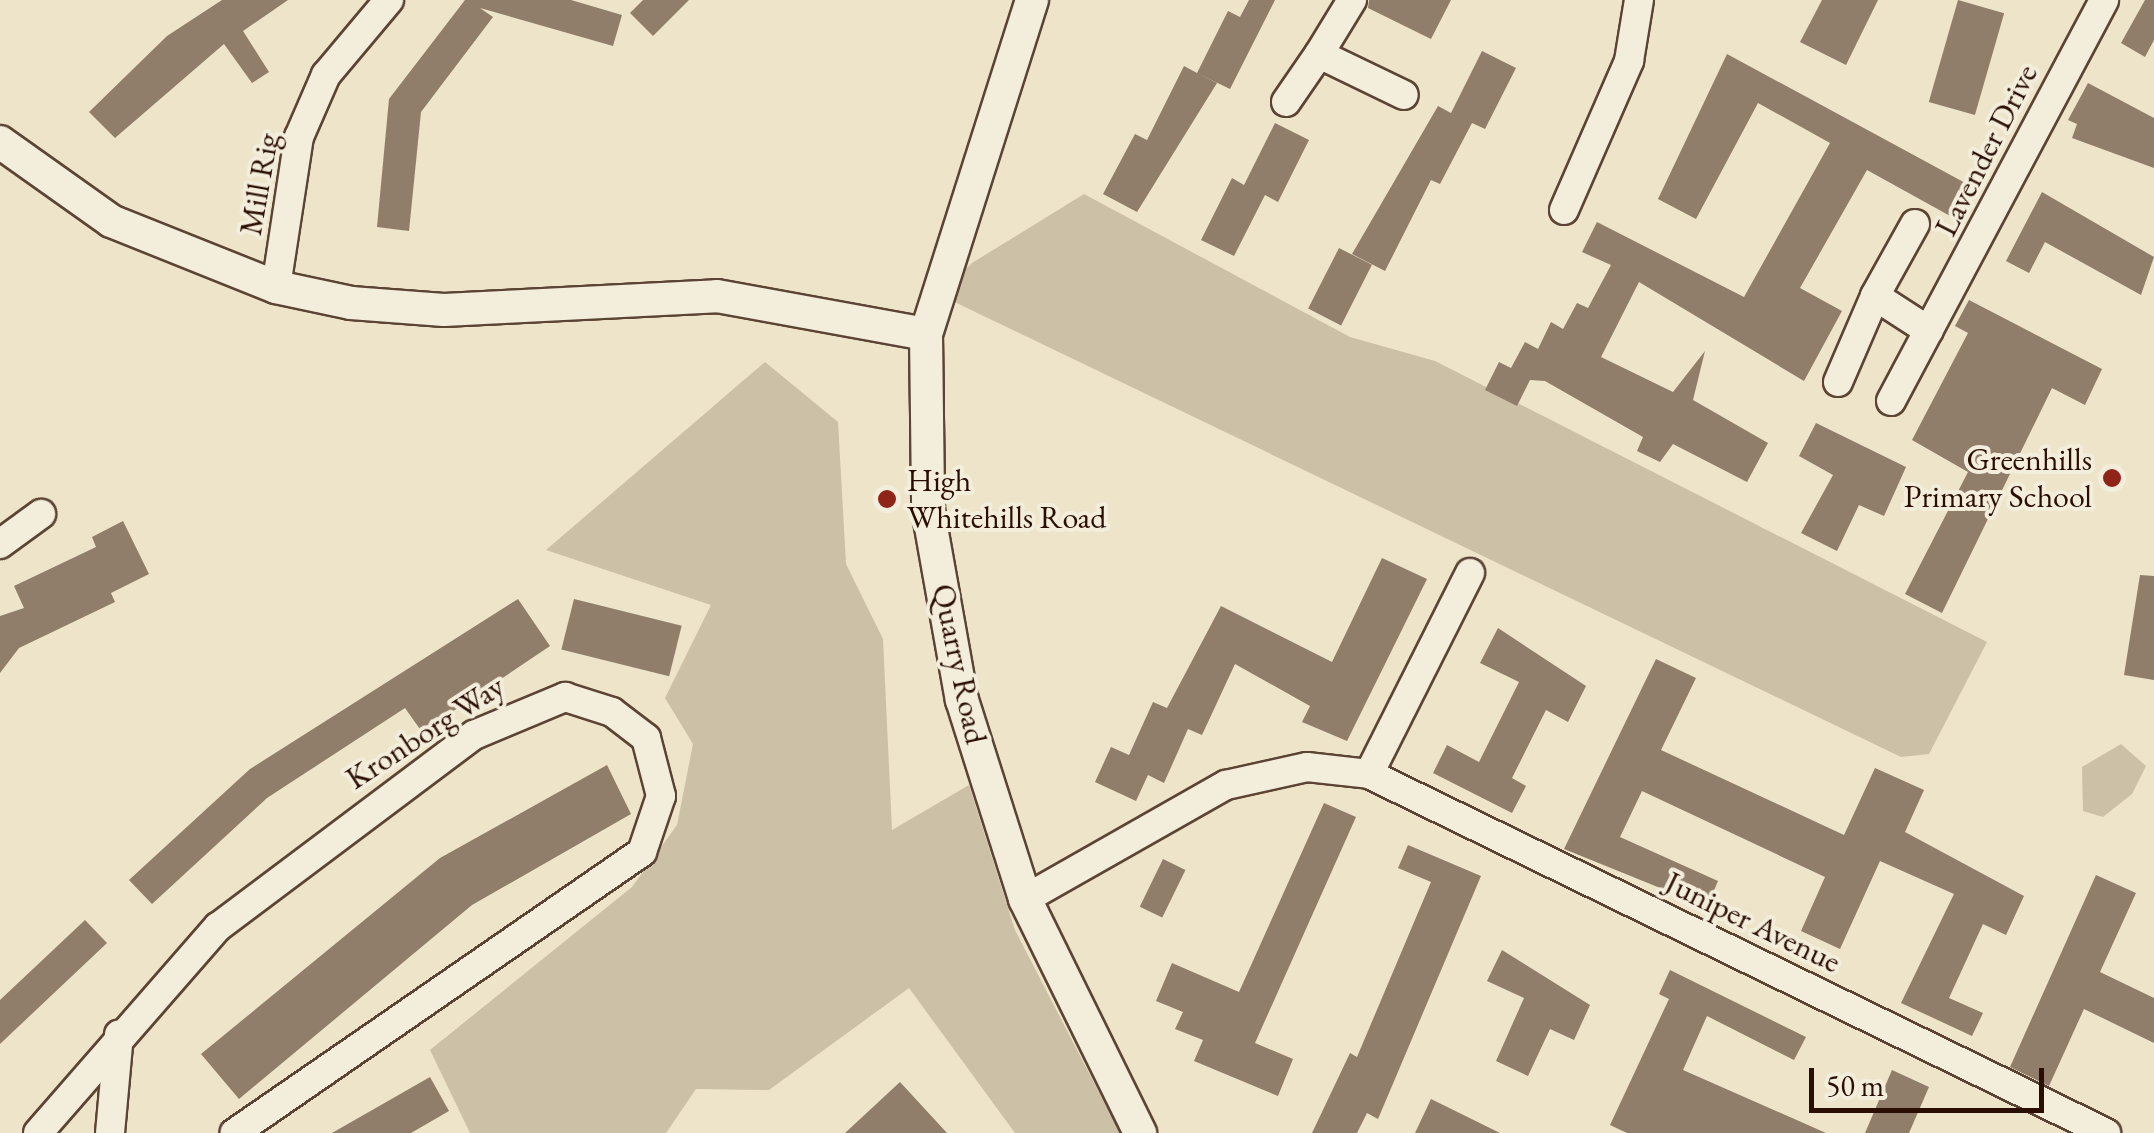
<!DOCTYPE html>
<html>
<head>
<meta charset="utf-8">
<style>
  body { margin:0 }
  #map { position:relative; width:2154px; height:1133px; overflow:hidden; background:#ede4c9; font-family:"EB Garamond",serif }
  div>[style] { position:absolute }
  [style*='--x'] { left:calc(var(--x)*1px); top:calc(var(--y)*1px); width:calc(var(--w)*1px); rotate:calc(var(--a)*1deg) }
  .green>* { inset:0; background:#ccc0a7 }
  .building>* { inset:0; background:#907d6a; transform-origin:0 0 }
  .roads { filter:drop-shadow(2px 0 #5c4434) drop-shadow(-2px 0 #5c4434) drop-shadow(0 2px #5c4434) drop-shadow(0 -2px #5c4434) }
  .minor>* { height:28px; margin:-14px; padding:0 14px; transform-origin:14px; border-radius:14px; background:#f3eddc }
  .tertiary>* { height:32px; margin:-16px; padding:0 16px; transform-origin:16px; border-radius:16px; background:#f3eddc }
  .dots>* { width:28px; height:28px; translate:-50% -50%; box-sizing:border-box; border:5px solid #f3eddc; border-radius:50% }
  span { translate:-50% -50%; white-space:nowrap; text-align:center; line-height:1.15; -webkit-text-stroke:8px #f3eddc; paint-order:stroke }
  .street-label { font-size:32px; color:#2b0e03 }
  .poi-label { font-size:32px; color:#2b0e03 }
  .right { translate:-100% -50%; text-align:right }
  .left { translate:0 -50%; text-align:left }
  .scale { position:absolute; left:1809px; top:1068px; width:235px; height:45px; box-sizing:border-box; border:5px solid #2b0e03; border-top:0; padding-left:12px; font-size:30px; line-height:35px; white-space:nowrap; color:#2b0e03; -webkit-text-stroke:8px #f3eddc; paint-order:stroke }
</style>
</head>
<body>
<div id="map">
  <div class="green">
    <div style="clip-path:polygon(1084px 194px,1350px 337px,1435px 361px,1987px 642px,1929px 754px,1901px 757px,940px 295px,972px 263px)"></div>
    <div style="clip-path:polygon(765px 362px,838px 422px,846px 564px,883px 639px,892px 830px,969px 785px,1015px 930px,1120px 1133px,1015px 1133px,909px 988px,769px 1090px,696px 1089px,666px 1133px,470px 1133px,430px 1050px,632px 887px,677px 825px,693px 744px,665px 698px,711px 605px,546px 550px)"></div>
    <div style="clip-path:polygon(2121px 744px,2146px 766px,2132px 794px,2103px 817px,2083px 811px,2082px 767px)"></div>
  </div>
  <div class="building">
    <div style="clip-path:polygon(222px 0,288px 0,243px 31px,269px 72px,252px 83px,224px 44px,115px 138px,89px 112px,167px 36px)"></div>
    <div style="clip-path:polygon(465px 0,571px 0,622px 15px,613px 46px,480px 8px,493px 17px,421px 112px,409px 231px,377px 227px,389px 99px)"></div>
    <div style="clip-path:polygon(643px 0,689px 0,653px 36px,630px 13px)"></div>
    <div style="clip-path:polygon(1249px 0,1275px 0,1230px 89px,1197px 73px,1217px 83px,1137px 212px,1103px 194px,1135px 134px,1147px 140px,1184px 66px,1197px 73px,1228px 11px,1240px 17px)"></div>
    <div style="clip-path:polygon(1369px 0,1451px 0,1431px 39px,1368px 8px)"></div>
    <div style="clip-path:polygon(1822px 0,1878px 0,1846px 65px,1800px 42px)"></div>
    <div style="left:1958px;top:0;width:48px;height:106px;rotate:16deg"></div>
    <div style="clip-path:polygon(2145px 0,2154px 0,2154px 40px,2145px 57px,2121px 43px)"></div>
    <div style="clip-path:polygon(1482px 51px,1516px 68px,1485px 129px,1472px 123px,1440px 184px,1431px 180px,1385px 271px,1352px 254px,1438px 106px,1451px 113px)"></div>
    <div style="clip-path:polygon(1727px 54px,1969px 185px,1952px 217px,1867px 170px,1800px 288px,1842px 311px,1804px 381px,1639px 282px,1601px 357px,1673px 392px,1705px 351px,1693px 400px,1768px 443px,1747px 482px,1673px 444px,1660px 462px,1637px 451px,1643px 437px,1545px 381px,1530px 380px,1517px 406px,1485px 390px,1499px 362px,1511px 368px,1525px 342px,1538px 349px,1551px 322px,1563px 329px,1577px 303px,1588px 308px,1611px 265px,1582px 252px,1597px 222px,1744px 297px,1830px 143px,1758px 103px,1696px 219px,1658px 199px)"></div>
    <div style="clip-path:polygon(2088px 83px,2154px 118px,2154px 168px,2072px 138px,2077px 124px,2068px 120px)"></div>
    <div style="clip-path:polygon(1275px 123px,1309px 140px,1278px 202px,1265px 195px,1234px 256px,1201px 240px,1232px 178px,1244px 185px)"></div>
    <div style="clip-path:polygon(2042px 192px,2154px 257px,2141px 295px,2045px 242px,2029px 273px,2006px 261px)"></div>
    <div style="left:1339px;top:248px;width:37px;height:68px;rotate:27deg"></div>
    <div style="clip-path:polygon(1969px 300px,2102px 369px,2085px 405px,2052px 388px,1942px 613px,1905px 594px,1968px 472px,1912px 440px,1968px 333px,1955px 326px)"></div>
    <div style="clip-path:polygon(1816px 423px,1906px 467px,1884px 516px,1859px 505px,1837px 551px,1801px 533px,1833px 475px,1799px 456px)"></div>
    <div style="clip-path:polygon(123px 521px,149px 574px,111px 593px,115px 602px,19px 648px,0 673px,0 616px,24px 608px,14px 586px,96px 547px,92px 537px)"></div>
    <div style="clip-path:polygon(1382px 558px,1427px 579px,1347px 741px,1302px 722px,1310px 706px,1235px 664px,1202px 735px,1188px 729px,1164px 783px,1148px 775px,1136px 801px,1095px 782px,1111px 747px,1129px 755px,1153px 702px,1167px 708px,1221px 606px,1332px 662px)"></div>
    <div style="clip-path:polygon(2140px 575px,2154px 576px,2154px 680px,2124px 675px)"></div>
    <div style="clip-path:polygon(518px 599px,550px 646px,422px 732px,405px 708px,267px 798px,152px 904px,129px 880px,250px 769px)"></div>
    <div style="left:574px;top:599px;width:111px;height:52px;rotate:14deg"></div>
    <div style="clip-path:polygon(1498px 628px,1586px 686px,1568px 722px,1546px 710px,1512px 778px,1526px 786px,1512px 813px,1433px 773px,1447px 745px,1479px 762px,1519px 682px,1480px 663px)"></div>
    <div style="clip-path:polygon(1656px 659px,1696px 678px,1661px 750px,1844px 835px,1875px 768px,1924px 790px,1905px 832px,2024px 896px,2006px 935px,1983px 924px,1949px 998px,1983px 1013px,1972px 1036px,1901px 1003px,1954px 894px,1880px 861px,1840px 949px,1801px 931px,1825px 877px,1642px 791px,1620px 837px,1718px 881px,1707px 907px,1564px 849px)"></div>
    <div style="clip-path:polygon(607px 765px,631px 814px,472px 905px,239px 1099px,201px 1054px,440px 858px)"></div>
    <div style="clip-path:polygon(1324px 803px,1356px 817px,1255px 1043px,1293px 1059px,1278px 1096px,1194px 1061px,1203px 1040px,1175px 1029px,1183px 1012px,1156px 1001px,1172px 963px,1239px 992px)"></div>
    <div style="clip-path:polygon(1408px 845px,1481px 876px,1378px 1119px,1367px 1113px,1357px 1133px,1312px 1133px,1350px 1053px,1357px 1057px,1431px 882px,1398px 868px)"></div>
    <div style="left:1163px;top:859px;width:25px;height:53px;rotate:26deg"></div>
    <div style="clip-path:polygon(2096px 875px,2136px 893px,2100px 972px,2154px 998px,2154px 1043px,2084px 1009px,2049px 1086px,2010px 1067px)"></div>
    <div style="clip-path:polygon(85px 920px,107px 943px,0 1044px,0 1000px)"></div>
    <div style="clip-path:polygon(1502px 950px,1590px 1005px,1574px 1040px,1550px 1029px,1528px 1076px,1496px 1061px,1524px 998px,1487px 981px)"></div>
    <div style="clip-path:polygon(1670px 970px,1806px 1037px,1794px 1060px,1707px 1016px,1683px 1070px,1826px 1133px,1627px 1133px,1610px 1125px,1669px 999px,1659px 994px)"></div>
    <div style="clip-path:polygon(1892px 1070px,1929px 1087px,1909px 1133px,1865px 1133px)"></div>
    <div style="clip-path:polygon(430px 1077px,449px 1111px,411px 1133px,332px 1133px)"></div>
    <div style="clip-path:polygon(900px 1082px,947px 1133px,845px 1133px)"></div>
    <div style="clip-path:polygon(1431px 1099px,1500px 1133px,1415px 1133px)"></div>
  </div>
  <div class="roads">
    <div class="minor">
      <div style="--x:1352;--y:0;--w:63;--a:121.4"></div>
      <div style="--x:1319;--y:54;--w:94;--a:25.8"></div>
      <div style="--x:1286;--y:102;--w:58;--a:-55.5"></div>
      <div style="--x:1564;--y:210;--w:163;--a:-66.4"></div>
      <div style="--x:1629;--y:61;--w:62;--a:-80.7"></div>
      <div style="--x:1915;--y:224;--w:82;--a:119.1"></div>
      <div style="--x:1875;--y:296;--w:64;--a:32.9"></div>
      <div style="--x:276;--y:287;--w:152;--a:-81.3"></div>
      <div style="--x:299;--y:137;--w:68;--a:-66.5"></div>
      <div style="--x:326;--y:75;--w:98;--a:-50"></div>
      <div style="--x:1838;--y:382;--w:94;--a:-66.7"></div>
      <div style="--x:1891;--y:401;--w:454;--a:-62"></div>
      <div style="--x:0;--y:544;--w:51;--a:-36.2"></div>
      <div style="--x:1470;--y:573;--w:225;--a:116.7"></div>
      <div style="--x:1369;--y:774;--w:820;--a:25.97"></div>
      <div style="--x:1025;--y:899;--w:231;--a:-29.6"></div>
      <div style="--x:1226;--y:785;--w:83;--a:-12.5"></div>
      <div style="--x:1307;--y:767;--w:62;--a:6.4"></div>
      <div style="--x:38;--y:1133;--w:274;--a:-48.9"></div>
      <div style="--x:218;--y:927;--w:320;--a:-36.9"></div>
      <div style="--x:474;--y:735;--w:99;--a:-22.7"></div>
      <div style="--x:565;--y:697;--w:49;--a:17.7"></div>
      <div style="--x:612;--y:712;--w:43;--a:37.4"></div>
      <div style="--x:646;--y:738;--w:60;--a:75.5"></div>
      <div style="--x:661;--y:796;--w:59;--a:108.7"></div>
      <div style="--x:642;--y:852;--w:495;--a:145.4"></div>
      <div style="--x:110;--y:1133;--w:99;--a:-84.8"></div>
    </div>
    <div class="tertiary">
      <div style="--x:1032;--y:0;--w:350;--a:107.6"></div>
      <div style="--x:926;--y:334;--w:176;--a:89.3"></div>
      <div style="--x:928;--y:510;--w:193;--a:79.9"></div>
      <div style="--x:962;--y:700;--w:209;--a:72.4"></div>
      <div style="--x:1025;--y:899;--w:261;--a:63.8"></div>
      <div style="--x:0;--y:142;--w:136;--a:35.4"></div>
      <div style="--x:111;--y:221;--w:178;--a:21.8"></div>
      <div style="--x:276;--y:287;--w:77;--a:12"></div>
      <div style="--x:351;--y:303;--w:93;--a:4.3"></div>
      <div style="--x:444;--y:310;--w:273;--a:-2.9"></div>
      <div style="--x:717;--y:296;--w:212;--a:10.3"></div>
    </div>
  </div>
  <div class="dots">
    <div style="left:2112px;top:478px;background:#8f2418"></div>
    <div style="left:887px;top:499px;background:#8f2418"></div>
  </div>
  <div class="street-label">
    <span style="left:1986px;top:150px;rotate:-63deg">Lavender Drive</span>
    <span style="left:259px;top:184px;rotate:-80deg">Mill Rig</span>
    <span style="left:960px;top:664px;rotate:78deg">Quarry Road</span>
    <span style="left:425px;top:732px;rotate:-33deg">Kronborg Way</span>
    <span style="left:1753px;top:922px;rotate:26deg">Juniper Avenue</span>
  </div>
  <div class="poi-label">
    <span class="right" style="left:2092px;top:478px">Greenhills<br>Primary School</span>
    <span class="left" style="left:907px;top:499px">High<br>Whitehills Road</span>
  </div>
  <div class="scale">50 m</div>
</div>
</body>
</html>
